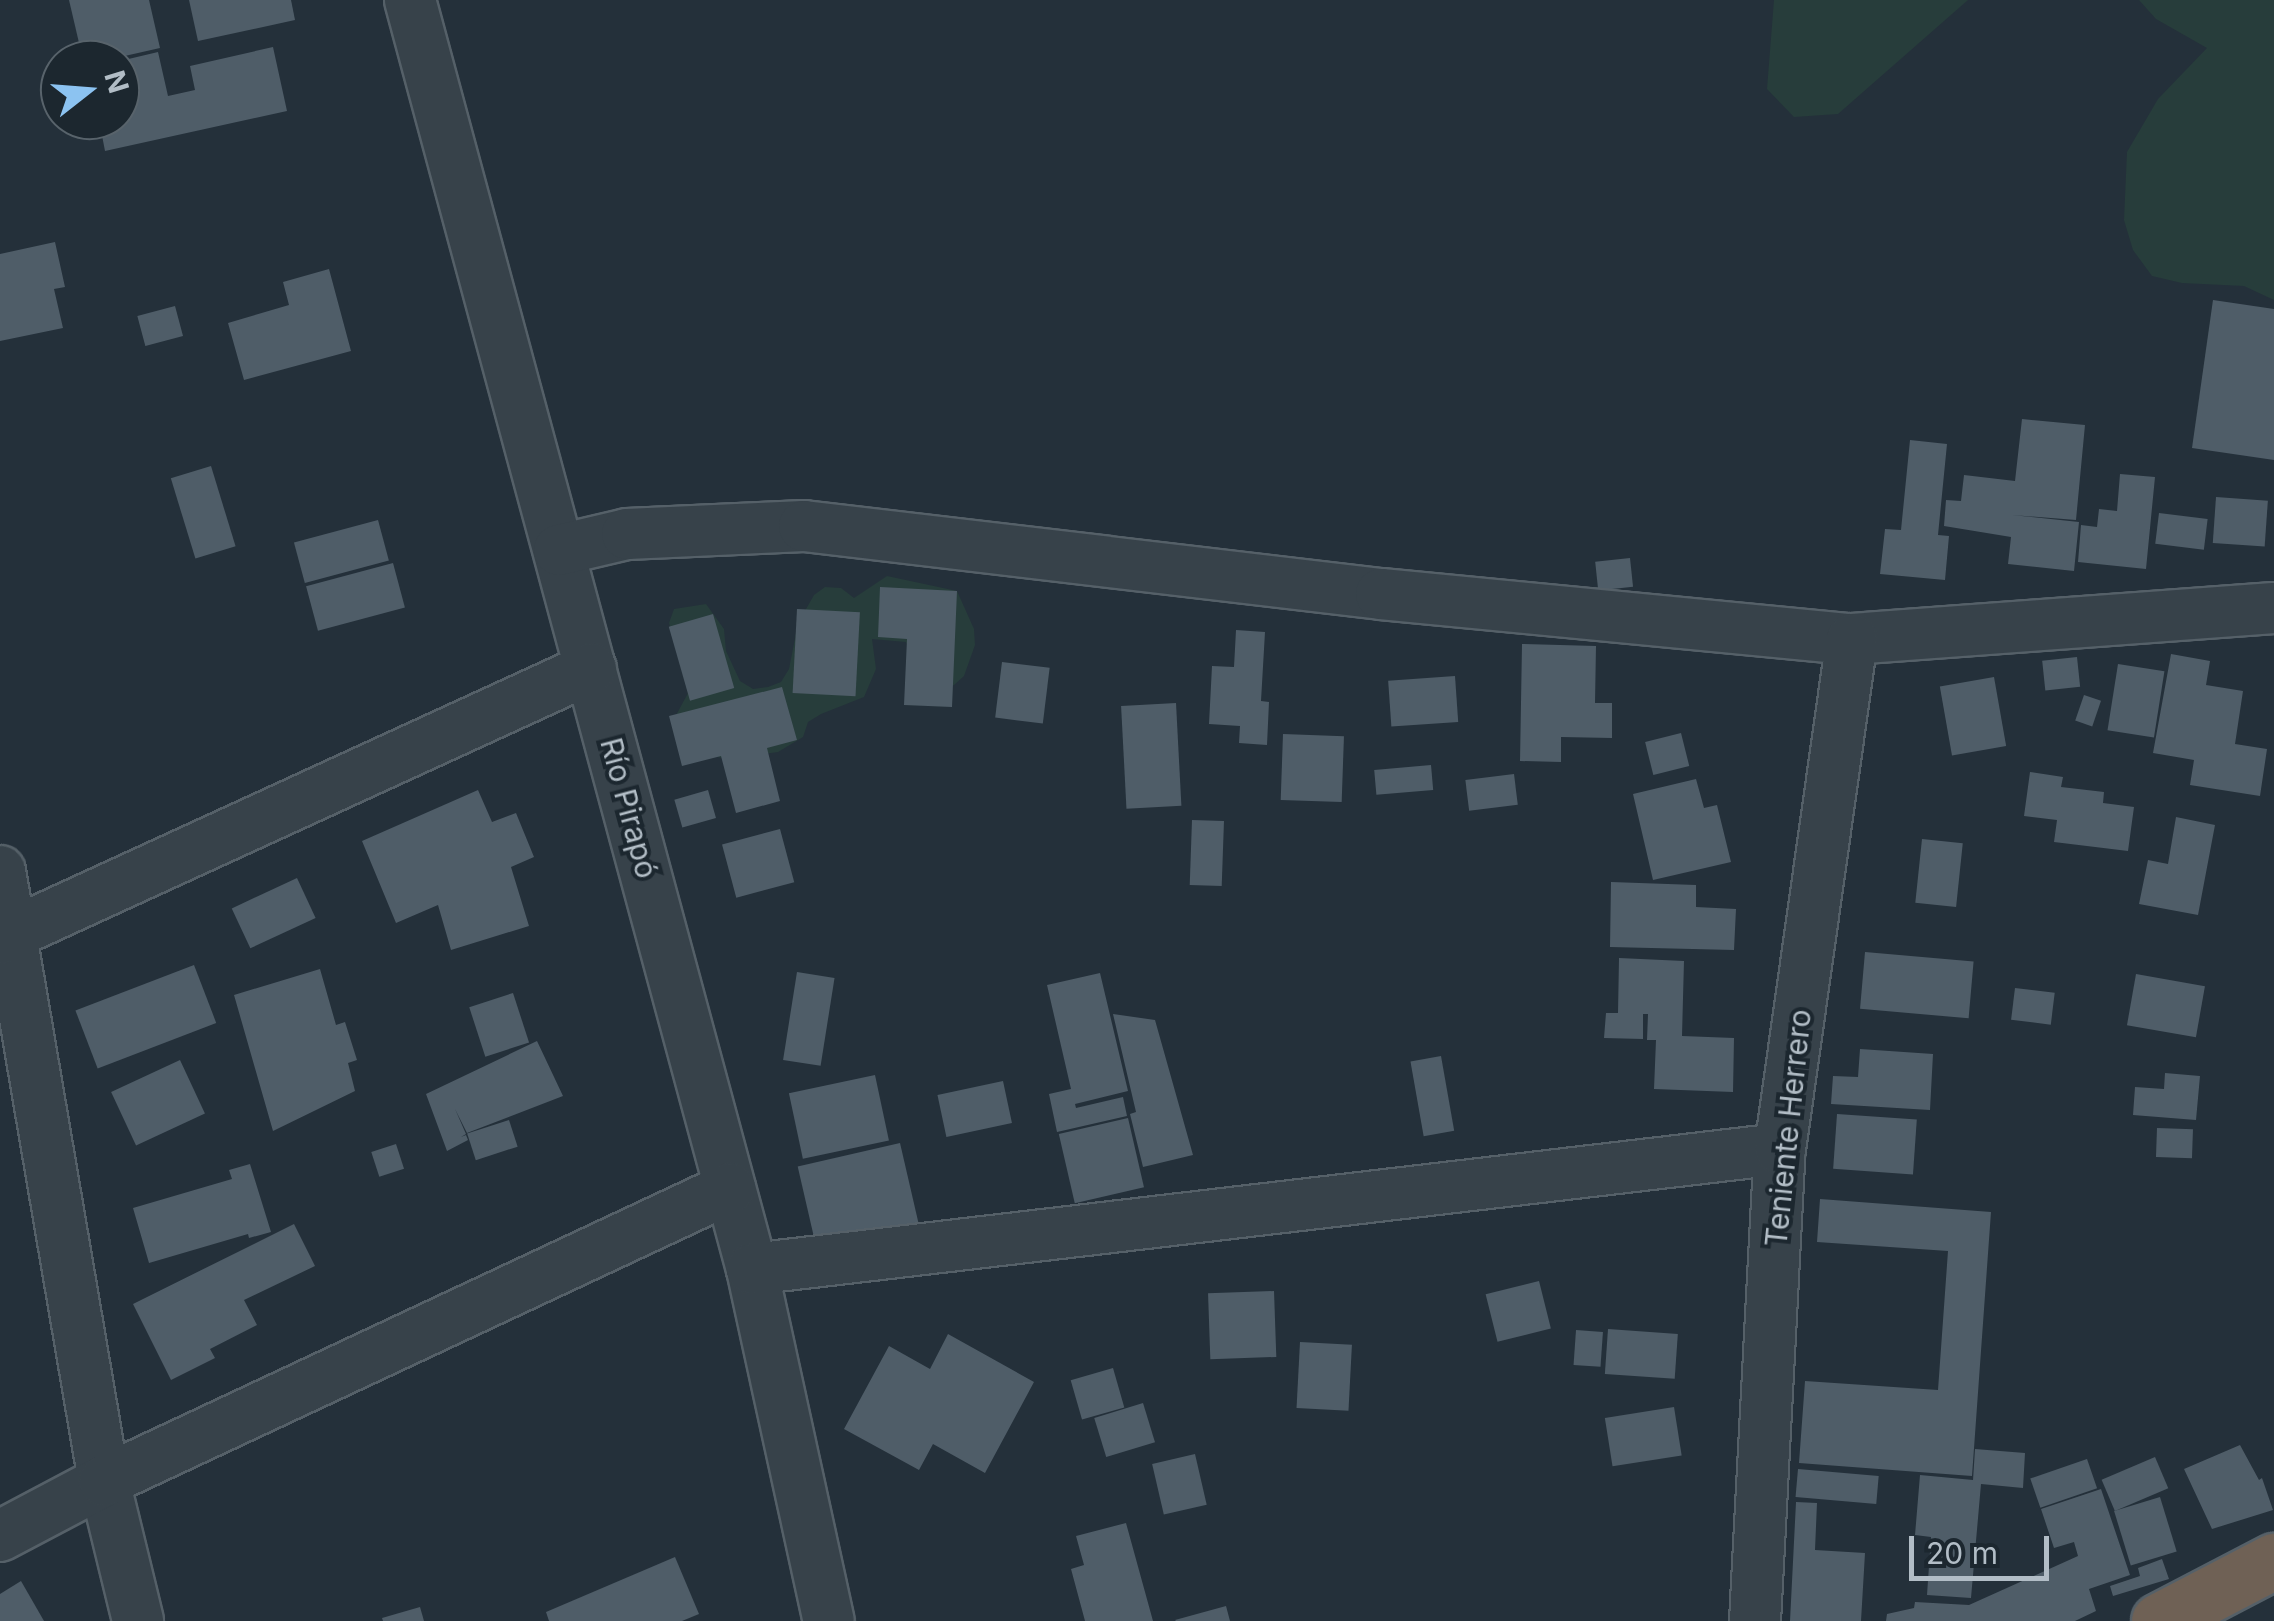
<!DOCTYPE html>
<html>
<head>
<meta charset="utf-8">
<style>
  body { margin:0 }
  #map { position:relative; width:2274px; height:1621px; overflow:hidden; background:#24303a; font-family:Inter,sans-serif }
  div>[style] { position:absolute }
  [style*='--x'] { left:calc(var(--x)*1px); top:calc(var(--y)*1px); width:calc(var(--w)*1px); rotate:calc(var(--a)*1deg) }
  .green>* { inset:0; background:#273d3b }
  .building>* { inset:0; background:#4f5d68; transform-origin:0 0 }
  .roads { filter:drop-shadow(2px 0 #556068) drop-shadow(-2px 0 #556068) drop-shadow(0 2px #556068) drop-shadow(0 -2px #556068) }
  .minor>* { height:50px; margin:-25px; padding:0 25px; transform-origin:25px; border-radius:25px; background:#37424a }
  .highway>* { height:55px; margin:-27.5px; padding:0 27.5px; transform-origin:27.5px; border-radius:27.5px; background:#6f6155 }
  span { translate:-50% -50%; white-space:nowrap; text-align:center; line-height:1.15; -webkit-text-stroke:8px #1c272f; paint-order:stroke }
  .street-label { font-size:30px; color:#b2bdc6 }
  .north { position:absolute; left:40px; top:40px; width:100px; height:100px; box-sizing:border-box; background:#1c272f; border:2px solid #58636b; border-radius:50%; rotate:73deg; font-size:28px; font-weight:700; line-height:40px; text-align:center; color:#b2bdc6 }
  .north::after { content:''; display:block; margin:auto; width:35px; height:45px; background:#8cc3f1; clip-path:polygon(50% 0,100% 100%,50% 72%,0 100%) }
  .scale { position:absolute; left:1909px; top:1536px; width:140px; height:45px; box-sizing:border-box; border:5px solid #b2bdc6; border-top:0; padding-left:12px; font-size:30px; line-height:35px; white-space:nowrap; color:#b2bdc6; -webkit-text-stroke:8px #1c272f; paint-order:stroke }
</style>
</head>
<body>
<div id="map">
  <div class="green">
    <div style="clip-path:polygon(1774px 0,1968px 0,1838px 114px,1794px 117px,1767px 89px)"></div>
    <div style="clip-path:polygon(2139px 0,2274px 0,2274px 300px,2244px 286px,2182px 283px,2152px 276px,2133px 250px,2124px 220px,2127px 152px,2158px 99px,2207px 48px,2156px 19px)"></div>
    <div style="clip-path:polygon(887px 576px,957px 591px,974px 629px,975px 645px,964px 676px,954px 685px,941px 691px,917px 671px,906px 642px,872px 639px,876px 669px,864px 697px,821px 714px,808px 722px,803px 737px,778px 752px,730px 759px,698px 754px,674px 719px,688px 693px,669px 623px,674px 609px,706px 604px,724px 629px,726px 651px,740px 681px,753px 689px,768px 687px,781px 682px,789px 669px,798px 623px,814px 595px,825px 587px,841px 588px,854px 598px)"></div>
  </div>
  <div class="building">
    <div style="clip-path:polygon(69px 0,149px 0,160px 48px,107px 60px,83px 60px)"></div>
    <div style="clip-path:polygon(189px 0,291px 0,295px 20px,198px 41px)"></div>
    <div style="clip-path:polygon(273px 47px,287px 111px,105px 151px,99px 120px,120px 120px,120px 61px,158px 52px,168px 96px,195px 90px,190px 66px)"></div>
    <div style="clip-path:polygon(55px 242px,65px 287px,54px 289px,63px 328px,0 341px,0 254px)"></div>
    <div style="clip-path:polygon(329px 269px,351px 351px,244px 380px,228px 323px,289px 305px,283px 282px)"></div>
    <div style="clip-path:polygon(2213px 300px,2274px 309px,2274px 460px,2192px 448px)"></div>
    <div style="left:175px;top:306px;width:31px;height:39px;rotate:75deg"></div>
    <div style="clip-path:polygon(2022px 419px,2085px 425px,2076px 520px,2012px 515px,2079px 522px,2074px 571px,2008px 564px,2011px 537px,1944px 526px,1946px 500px,1961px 501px,1964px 475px,2015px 481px)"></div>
    <div style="clip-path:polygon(1910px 440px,1947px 444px,1938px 535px,1949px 536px,1945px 580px,1880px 574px,1885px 529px,1901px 530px)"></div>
    <div style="left:211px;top:466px;width:84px;height:42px;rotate:73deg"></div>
    <div style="clip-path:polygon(2120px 474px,2155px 477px,2146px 569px,2078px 562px,2081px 525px,2097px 527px,2099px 509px,2117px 511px)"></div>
    <div style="left:2216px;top:497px;width:52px;height:46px;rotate:4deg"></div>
    <div style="left:2159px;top:513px;width:49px;height:31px;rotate:7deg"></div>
    <div style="left:378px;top:520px;width:42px;height:87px;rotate:75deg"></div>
    <div style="left:1630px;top:558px;width:29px;height:35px;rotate:84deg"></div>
    <div style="left:393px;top:563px;width:46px;height:90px;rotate:75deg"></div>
    <div style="clip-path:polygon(880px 587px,957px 591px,952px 707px,904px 705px,907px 639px,878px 637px)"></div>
    <div style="left:797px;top:609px;width:63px;height:84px;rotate:3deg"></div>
    <div style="left:713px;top:614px;width:77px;height:46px;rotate:74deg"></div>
    <div style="clip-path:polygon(1236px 630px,1265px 632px,1261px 701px,1269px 702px,1267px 745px,1239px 743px,1240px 726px,1209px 724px,1212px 666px,1234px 667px)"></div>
    <div style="clip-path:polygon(1522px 644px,1596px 646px,1595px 703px,1612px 703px,1612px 738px,1561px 737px,1561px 762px,1520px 761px)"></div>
    <div style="clip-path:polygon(2171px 654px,2210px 661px,2206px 685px,2243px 691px,2235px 744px,2267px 749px,2260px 796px,2190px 785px,2194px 760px,2153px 753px)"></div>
    <div style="left:2077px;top:657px;width:30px;height:35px;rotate:84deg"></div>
    <div style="left:1002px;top:662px;width:48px;height:56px;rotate:7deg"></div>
    <div style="left:2118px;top:664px;width:47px;height:67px;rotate:9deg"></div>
    <div style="left:1455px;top:676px;width:46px;height:67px;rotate:86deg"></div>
    <div style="left:1994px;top:677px;width:70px;height:55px;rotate:80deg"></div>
    <div style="clip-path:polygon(782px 687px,797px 740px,767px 748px,780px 801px,736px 813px,721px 756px,682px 766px,669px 716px)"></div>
    <div style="left:2084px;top:695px;width:18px;height:27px;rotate:19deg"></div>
    <div style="left:1176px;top:703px;width:103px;height:55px;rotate:87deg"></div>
    <div style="left:1681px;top:733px;width:34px;height:37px;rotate:76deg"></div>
    <div style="left:1283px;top:734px;width:61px;height:66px;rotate:2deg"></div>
    <div style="left:1431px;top:765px;width:25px;height:57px;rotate:85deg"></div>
    <div style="clip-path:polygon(2030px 772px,2063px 777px,2061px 787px,2104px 792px,2103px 803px,2134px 807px,2128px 851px,2054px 842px,2057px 820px,2024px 816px)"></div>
    <div style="left:1514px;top:774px;width:31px;height:49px;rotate:83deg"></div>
    <div style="clip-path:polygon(1696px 779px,1704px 808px,1717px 805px,1731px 862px,1653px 880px,1633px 794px)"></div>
    <div style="clip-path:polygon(478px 790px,492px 822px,516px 813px,534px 857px,511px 867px,529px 926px,451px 950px,438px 905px,396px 923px,362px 841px)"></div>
    <div style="left:708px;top:790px;width:29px;height:35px;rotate:74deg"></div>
    <div style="clip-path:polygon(2176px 817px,2215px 825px,2198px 915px,2139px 904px,2148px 860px,2168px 864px)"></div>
    <div style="left:1192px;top:820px;width:32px;height:65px;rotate:2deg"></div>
    <div style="left:780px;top:829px;width:55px;height:60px;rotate:75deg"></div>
    <div style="left:1922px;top:839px;width:41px;height:64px;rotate:6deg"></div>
    <div style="left:297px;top:878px;width:44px;height:72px;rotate:65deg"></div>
    <div style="clip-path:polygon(1611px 882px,1696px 885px,1696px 907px,1736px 909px,1734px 950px,1610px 947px)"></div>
    <div style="left:1865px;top:952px;width:109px;height:57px;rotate:5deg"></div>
    <div style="clip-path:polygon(1619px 958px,1684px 961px,1682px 1036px,1734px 1038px,1733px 1092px,1654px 1089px,1656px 1040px,1647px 1040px,1648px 1014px,1643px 1014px,1643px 1039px,1604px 1038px,1606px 1013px,1618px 1013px)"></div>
    <div style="left:194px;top:965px;width:62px;height:127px;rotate:69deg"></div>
    <div style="clip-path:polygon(320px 969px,336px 1025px,345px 1022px,357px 1060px,348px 1063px,355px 1091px,273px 1131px,234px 995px)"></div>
    <div style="left:797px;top:972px;width:38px;height:89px;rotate:9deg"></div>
    <div style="clip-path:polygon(1100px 973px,1128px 1091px,1075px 1104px,1076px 1108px,1123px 1097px,1127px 1116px,1057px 1132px,1049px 1094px,1071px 1089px,1047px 985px)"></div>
    <div style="left:2136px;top:974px;width:70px;height:52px;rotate:10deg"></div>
    <div style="left:2015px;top:988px;width:40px;height:32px;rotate:7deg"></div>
    <div style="left:513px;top:993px;width:52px;height:46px;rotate:72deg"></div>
    <div style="clip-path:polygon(1113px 1014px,1155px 1020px,1193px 1155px,1143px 1167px,1130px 1114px,1136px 1112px)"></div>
    <div style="clip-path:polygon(537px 1041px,563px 1096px,467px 1133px,455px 1109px,466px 1134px,461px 1137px,466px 1135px,468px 1140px,447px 1151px,426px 1094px)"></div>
    <div style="clip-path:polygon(1860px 1049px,1933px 1054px,1930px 1110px,1831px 1104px,1833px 1076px,1858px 1077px)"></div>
    <div style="left:1441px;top:1056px;width:76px;height:31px;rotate:80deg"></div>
    <div style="left:180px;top:1060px;width:59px;height:76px;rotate:65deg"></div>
    <div style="clip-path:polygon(2165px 1073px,2200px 1076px,2196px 1120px,2133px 1115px,2135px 1087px,2164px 1089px)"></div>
    <div style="left:875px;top:1075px;width:67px;height:88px;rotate:78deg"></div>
    <div style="left:1003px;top:1081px;width:43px;height:67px;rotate:78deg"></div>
    <div style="left:1837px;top:1114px;width:80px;height:55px;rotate:4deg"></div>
    <div style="left:1128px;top:1118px;width:71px;height:71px;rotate:77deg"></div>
    <div style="left:509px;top:1120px;width:28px;height:44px;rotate:72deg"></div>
    <div style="left:2157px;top:1128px;width:36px;height:29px;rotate:2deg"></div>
    <div style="left:900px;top:1143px;width:97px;height:105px;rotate:77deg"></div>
    <div style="left:396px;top:1144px;width:26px;height:26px;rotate:72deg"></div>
    <div style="clip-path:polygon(250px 1164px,271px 1232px,249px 1238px,248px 1234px,149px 1263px,133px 1208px,232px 1179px,229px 1170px)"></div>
    <div style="clip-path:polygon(1820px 1199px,1991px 1212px,1972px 1476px,1799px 1463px,1805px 1381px,1938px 1390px,1948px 1251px,1817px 1242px)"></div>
    <div style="clip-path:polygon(294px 1224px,315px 1266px,244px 1300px,257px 1325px,210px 1349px,215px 1358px,171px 1380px,133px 1304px)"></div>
    <div style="left:1539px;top:1281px;width:49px;height:55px;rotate:76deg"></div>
    <div style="left:1274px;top:1291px;width:66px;height:66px;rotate:88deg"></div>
    <div style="left:1608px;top:1329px;width:70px;height:45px;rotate:4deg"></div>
    <div style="left:1576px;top:1330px;width:27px;height:35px;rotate:4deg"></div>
    <div style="clip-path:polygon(948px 1334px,1034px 1382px,985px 1473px,933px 1444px,919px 1470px,844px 1429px,889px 1346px,930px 1369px)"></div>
    <div style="left:1300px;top:1342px;width:52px;height:66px;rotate:3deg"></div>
    <div style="left:1113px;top:1368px;width:41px;height:44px;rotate:74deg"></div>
    <div style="left:1143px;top:1403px;width:41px;height:51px;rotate:73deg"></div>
    <div style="left:1674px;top:1407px;width:49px;height:70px;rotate:81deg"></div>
    <div style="clip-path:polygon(2240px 1445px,2259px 1480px,2262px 1478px,2273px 1510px,2212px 1529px,2184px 1469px)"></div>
    <div style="clip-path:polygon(1975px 1449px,2025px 1453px,2023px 1488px,1981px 1484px,1971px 1598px,1927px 1595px,1931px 1537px,1915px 1535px,1920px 1475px,1973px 1480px)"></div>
    <div style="left:1195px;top:1454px;width:52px;height:44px;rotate:77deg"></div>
    <div style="left:2155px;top:1457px;width:34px;height:58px;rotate:67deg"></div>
    <div style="left:2087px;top:1459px;width:31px;height:60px;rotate:71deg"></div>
    <div style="left:1798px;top:1469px;width:81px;height:28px;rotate:5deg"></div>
    <div style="clip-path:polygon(2101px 1489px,2130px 1575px,2089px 1589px,2096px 1611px,2075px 1621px,1886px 1621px,1887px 1614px,1914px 1608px,1915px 1602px,1969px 1605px,2078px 1556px,2074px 1542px,2054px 1548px,2041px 1509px)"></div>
    <div style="left:2160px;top:1497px;width:57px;height:48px;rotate:73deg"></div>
    <div style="clip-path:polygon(1796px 1502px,1817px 1503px,1815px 1550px,1865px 1553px,1861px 1621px,1790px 1621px)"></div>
    <div style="clip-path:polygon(1126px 1523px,1153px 1621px,1085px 1621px,1071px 1569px,1084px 1565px,1076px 1536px)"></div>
    <div style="clip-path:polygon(675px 1557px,699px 1614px,682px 1621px,549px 1621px,546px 1612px)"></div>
    <div style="clip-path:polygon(2162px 1559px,2169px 1579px,2113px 1596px,2110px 1586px,2140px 1576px,2138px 1568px)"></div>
    <div style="clip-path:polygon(21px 1581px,44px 1621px,0 1621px,0 1594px)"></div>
    <div style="clip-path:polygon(1226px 1606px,1230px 1621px,1176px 1621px,1175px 1620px)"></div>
    <div style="clip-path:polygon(420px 1607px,424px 1621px,383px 1621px,382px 1618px)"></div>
  </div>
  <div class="roads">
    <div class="minor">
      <div style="--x:410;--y:0;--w:1314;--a:74.92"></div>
      <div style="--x:752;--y:1269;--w:360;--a:77.7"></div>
      <div style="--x:559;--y:550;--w:70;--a:-13.2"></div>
      <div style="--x:627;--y:534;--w:177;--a:-2.6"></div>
      <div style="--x:804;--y:526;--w:581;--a:6.72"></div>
      <div style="--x:1381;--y:594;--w:473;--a:5.5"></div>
      <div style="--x:1852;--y:639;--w:423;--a:-4.2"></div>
      <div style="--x:0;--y:871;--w:619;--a:80.32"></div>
      <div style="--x:104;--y:1481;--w:144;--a:76.3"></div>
      <div style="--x:0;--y:939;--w:650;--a:-24.63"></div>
      <div style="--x:752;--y:1269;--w:1035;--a:-6.66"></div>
      <div style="--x:0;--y:1536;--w:118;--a:-27.9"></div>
      <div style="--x:104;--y:1481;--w:691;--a:-25.08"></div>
      <div style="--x:1755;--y:1621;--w:473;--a:-87"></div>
      <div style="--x:1780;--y:1149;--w:515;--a:-81.96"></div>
    </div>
    <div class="highway">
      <div style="--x:2159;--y:1621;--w:130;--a:-27.6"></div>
    </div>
  </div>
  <div class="street-label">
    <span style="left:629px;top:808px;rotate:75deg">Río Pirapó</span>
    <span style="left:1788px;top:1128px;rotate:-84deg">Teniente Herrero</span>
  </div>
  <div class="north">N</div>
  <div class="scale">20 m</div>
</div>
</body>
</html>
